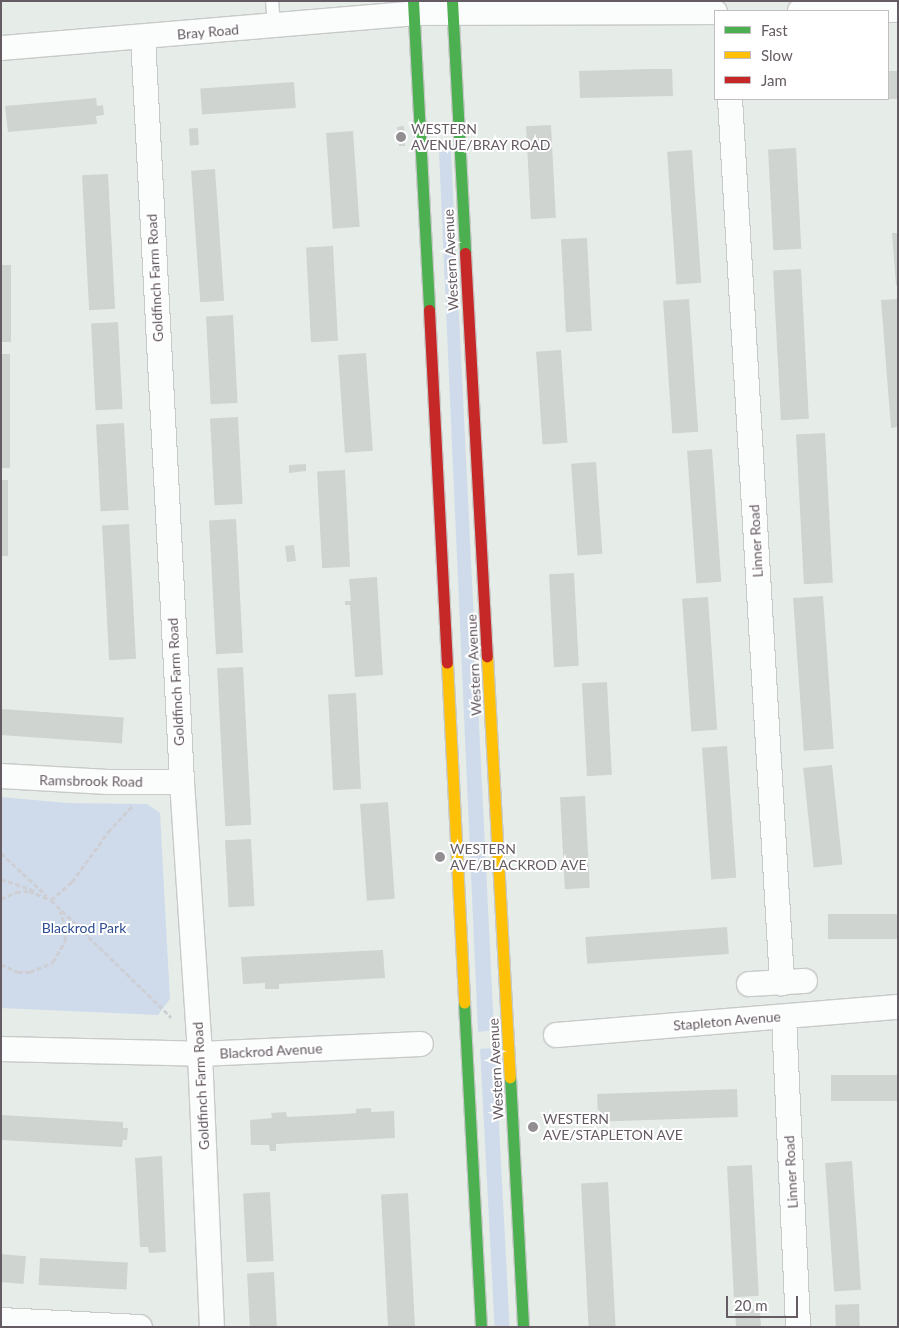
<!DOCTYPE html>
<html>
<head>
<meta charset="utf-8">
<style>
  body { margin:0 }
  #map { position:relative; width:899px; height:1328px; overflow:hidden; background:#e6ede9; font-family:Lato,sans-serif }
  div>[style] { position:absolute }
  [style*='--x'] { left:calc(var(--x)*1px); top:calc(var(--y)*1px); width:calc(var(--w)*1px); rotate:calc(var(--a)*1deg) }
  .green>* { inset:0; background:#cfdbea; transform-origin:0 0 }
  .building>* { inset:0; background:#d0d4d1; transform-origin:0 0 }
  .path>* { height:3px; margin-top:-1.5px; transform-origin:0; background:repeating-linear-gradient(90deg,#cecfd4 0 5px,transparent 0 7.5px) }
  .roads { filter:drop-shadow(1px 0 #c8c9c9) drop-shadow(-1px 0 #c8c9c9) drop-shadow(0 1px #c8c9c9) drop-shadow(0 -1px #c8c9c9) }
  .lane>* { height:12px; margin:-6px; padding:0 6px; transform-origin:6px; border-radius:6px; background:#fbfcfc }
  .street>* { height:24px; margin:-12px; padding:0 12px; transform-origin:12px; border-radius:12px; background:#fbfcfc }
  .fast>* { height:11px; margin:-5.5px; padding:0 5.5px; transform-origin:5.5px; border-radius:5.5px; background:#4caf50 }
  .slow>* { height:11px; margin:-5.5px; padding:0 5.5px; transform-origin:5.5px; border-radius:5.5px; background:#ffc107 }
  .jam>* { height:11px; margin:-5.5px; padding:0 5.5px; transform-origin:5.5px; border-radius:5.5px; background:#c62828 }
  .dots>* { width:14px; height:14px; translate:-50% -50%; box-sizing:border-box; border:2px solid #fff; border-radius:50% }
  span { translate:-50% -50%; white-space:nowrap; text-align:center; line-height:1.15; -webkit-text-stroke:4px #fff; paint-order:stroke }
  .street-label { font-size:14px; color:#655b63 }
  .poi-label { font-size:14px; color:#655b63 }
  .left { translate:0 -50%; text-align:left }
  .park-label { font-size:14px; color:#2f4d91 }
  .frame { position:absolute; inset:0; border:2px solid #655b63; pointer-events:none }
  .legend { position:absolute; left:714px; top:10px; width:175px; height:90px; box-sizing:border-box; background:#fff; border:1px solid #c1bdc1; margin:0; padding:6px 9px; list-style:none; font-size:15px; color:#655b63 }
  .legend li { display:flex; align-items:center; gap:10px; height:25px }
  .legend b { width:25px; border:1px solid #c1bdc1 }
  .scale { position:absolute; left:726px; top:1296px; width:72px; height:22px; box-sizing:border-box; border:2px solid #655b63; border-top:0; padding-left:6px; font-size:15px; line-height:18px; white-space:nowrap; color:#655b63; -webkit-text-stroke:4px #fff; paint-order:stroke }
</style>
</head>
<body>
<div id="map">
  <div class="green">
    <div style="clip-path:polygon(451px 151px,494px 1030px,478px 1032px,439px 152px)"></div>
    <div style="clip-path:polygon(1px 797px,67px 803px,147px 804px,160px 813px,170px 999px,158px 1015px,1px 1008px)"></div>
    <div style="left:495px;top:1048px;width:279px;height:15px;rotate:87deg"></div>
  </div>
  <div class="building">
    <div style="clip-path:polygon(649px 69px,672px 69px,673px 96px,580px 98px,579px 71px)"></div>
    <div style="left:888px;top:71px;width:10px;height:28px"></div>
    <div style="left:294px;top:82px;width:26px;height:94px;rotate:86deg"></div>
    <div style="clip-path:polygon(96px 98px,97px 106px,103px 105px,104px 115px,96px 116px,97px 124px,8px 132px,5px 106px)"></div>
    <div style="left:551px;top:125px;width:93px;height:25px;rotate:87deg"></div>
    <div style="clip-path:polygon(404px 126px,405px 146px,399px 146px,397px 127px)"></div>
    <div style="left:198px;top:128px;width:17px;height:9px;rotate:87deg"></div>
    <div style="left:353px;top:131px;width:96px;height:27px;rotate:86deg"></div>
    <div style="left:796px;top:148px;width:101px;height:28px;rotate:87deg"></div>
    <div style="left:692px;top:150px;width:133px;height:25px;rotate:86deg"></div>
    <div style="left:215px;top:169px;width:132px;height:24px;rotate:86deg"></div>
    <div style="left:108px;top:174px;width:135px;height:26px;rotate:87deg"></div>
    <div style="clip-path:polygon(892px 233px,898px 233px,898px 285px,896px 285px)"></div>
    <div style="left:587px;top:238px;width:93px;height:26px;rotate:87deg"></div>
    <div style="left:333px;top:246px;width:95px;height:27px;rotate:87deg"></div>
    <div style="left:1px;top:265px;width:10px;height:77px"></div>
    <div style="left:801px;top:269px;width:150px;height:28px;rotate:87deg"></div>
    <div style="left:689px;top:299px;width:133px;height:26px;rotate:86deg"></div>
    <div style="clip-path:polygon(898px 299px,898px 427px,891px 428px,881px 300px)"></div>
    <div style="left:233px;top:315px;width:88px;height:27px;rotate:87deg"></div>
    <div style="left:118px;top:322px;width:87px;height:27px;rotate:87deg"></div>
    <div style="left:561px;top:350px;width:93px;height:25px;rotate:86deg"></div>
    <div style="left:366px;top:353px;width:98px;height:28px;rotate:86deg"></div>
    <div style="left:1px;top:354px;width:9px;height:114px"></div>
    <div style="left:238px;top:417px;width:87px;height:28px;rotate:87deg"></div>
    <div style="left:124px;top:423px;width:87px;height:28px;rotate:87deg"></div>
    <div style="left:825px;top:433px;width:150px;height:29px;rotate:87deg"></div>
    <div style="left:712px;top:449px;width:133px;height:25px;rotate:86deg"></div>
    <div style="left:596px;top:462px;width:92px;height:25px;rotate:86deg"></div>
    <div style="clip-path:polygon(306px 464px,306px 471px,289px 473px,289px 465px)"></div>
    <div style="left:345px;top:470px;width:97px;height:28px;rotate:87deg"></div>
    <div style="left:1px;top:480px;width:7px;height:76px"></div>
    <div style="left:236px;top:519px;width:134px;height:27px;rotate:87deg"></div>
    <div style="left:129px;top:524px;width:135px;height:27px;rotate:87deg"></div>
    <div style="left:294px;top:545px;width:16px;height:9px;rotate:83deg"></div>
    <div style="left:574px;top:573px;width:93px;height:25px;rotate:87deg"></div>
    <div style="clip-path:polygon(377px 577px,383px 675px,355px 677px,350px 605px,345px 605px,345px 601px,351px 601px,349px 579px)"></div>
    <div style="left:823px;top:596px;width:153px;height:30px;rotate:86deg"></div>
    <div style="left:708px;top:597px;width:133px;height:26px;rotate:86deg"></div>
    <div style="left:243px;top:667px;width:158px;height:26px;rotate:87deg"></div>
    <div style="left:607px;top:682px;width:93px;height:25px;rotate:87deg"></div>
    <div style="left:356px;top:693px;width:96px;height:28px;rotate:87deg"></div>
    <div style="left:1px;top:709px;width:123px;height:26px;rotate:4deg"></div>
    <div style="left:727px;top:746px;width:132px;height:25px;rotate:86deg"></div>
    <div style="left:832px;top:765px;width:100px;height:29px;rotate:84deg"></div>
    <div style="left:585px;top:796px;width:92px;height:25px;rotate:87deg"></div>
    <div style="left:388px;top:802px;width:97px;height:28px;rotate:86deg"></div>
    <div style="left:251px;top:839px;width:67px;height:26px;rotate:87deg"></div>
    <div style="left:898px;top:914px;width:25px;height:70px;rotate:90deg"></div>
    <div style="left:727px;top:927px;width:27px;height:142px;rotate:86deg"></div>
    <div style="clip-path:polygon(383px 950px,385px 978px,279px 984px,279px 989px,265px 989px,265px 983px,243px 984px,241px 957px)"></div>
    <div style="left:898px;top:1075px;width:26px;height:67px;rotate:90deg"></div>
    <div style="left:737px;top:1089px;width:28px;height:140px;rotate:88deg"></div>
    <div style="clip-path:polygon(371px 1108px,371px 1112px,394px 1111px,395px 1138px,276px 1144px,276px 1151px,270px 1151px,269px 1145px,251px 1145px,250px 1120px,272px 1118px,271px 1113px,286px 1112px,287px 1117px,346px 1114px,356px 1113px,356px 1109px)"></div>
    <div style="clip-path:polygon(1px 1115px,123px 1122px,123px 1128px,128px 1128px,127px 1140px,123px 1140px,122px 1147px,1px 1140px)"></div>
    <div style="clip-path:polygon(162px 1156px,166px 1252px,149px 1253px,148px 1247px,140px 1247px,135px 1158px)"></div>
    <div style="left:852px;top:1161px;width:129px;height:27px;rotate:86deg"></div>
    <div style="left:752px;top:1165px;width:131px;height:25px;rotate:87deg"></div>
    <div style="left:608px;top:1182px;width:145px;height:27px;rotate:87deg"></div>
    <div style="left:270px;top:1192px;width:69px;height:27px;rotate:87deg"></div>
    <div style="left:408px;top:1193px;width:134px;height:27px;rotate:87deg"></div>
    <div style="left:1px;top:1254px;width:25px;height:28px;rotate:5deg"></div>
    <div style="left:40px;top:1258px;width:88px;height:27px;rotate:3deg"></div>
    <div style="left:274px;top:1272px;width:55px;height:27px;rotate:87deg"></div>
    <div style="left:859px;top:1304px;width:23px;height:24px;rotate:88deg"></div>
    <div style="left:760px;top:1309px;width:18px;height:25px;rotate:87deg"></div>
  </div>
  <div class="path">
    <div style="--x:1;--y:853;--w:62;--a:43"></div>
    <div style="--x:1;--y:879;--w:37;--a:19"></div>
    <div style="--x:1;--y:899;--w:17;--a:-25"></div>
    <div style="--x:16;--y:892;--w:13;--a:-4"></div>
    <div style="--x:29;--y:891;--w:24;--a:22"></div>
    <div style="--x:51;--y:900;--w:168;--a:44.3"></div>
    <div style="--x:51;--y:900;--w:28;--a:-41"></div>
    <div style="--x:72;--y:882;--w:62;--a:-54.2"></div>
    <div style="--x:108;--y:832;--w:35;--a:-47"></div>
    <div style="--x:1;--y:964;--w:19;--a:25"></div>
    <div style="--x:18;--y:972;--w:12;--a:0"></div>
    <div style="--x:30;--y:972;--w:25;--a:-23"></div>
    <div style="--x:53;--y:962;--w:24;--a:-60"></div>
    <div style="--x:65;--y:941;--w:12;--a:-85"></div>
    <div style="--x:66;--y:929;--w:19;--a:-108"></div>
  </div>
  <div class="roads">
    <div class="lane">
      <div style="--x:272;--y:1;--w:25;--a:85"></div>
    </div>
    <div class="street">
      <div style="--x:800;--y:11;--w:98;--a:-0.6"></div>
      <div style="--x:143;--y:37;--w:746;--a:87"></div>
      <div style="--x:182;--y:782;--w:273;--a:86.2"></div>
      <div style="--x:200;--y:1054;--w:273;--a:87.5"></div>
      <div style="--x:1;--y:48;--w:414;--a:-4.8"></div>
      <div style="--x:414;--y:13;--w:301;--a:-0.2"></div>
      <div style="--x:730;--y:99;--w:886;--a:86.63"></div>
      <div style="--x:1;--y:776;--w:107;--a:3.2"></div>
      <div style="--x:108;--y:782;--w:74;--a:0"></div>
      <div style="--x:749;--y:984;--w:56;--a:-3.1"></div>
      <div style="--x:784;--y:1017;--w:310;--a:87.4"></div>
      <div style="--x:556;--y:1035;--w:343;--a:-4.7"></div>
      <div style="--x:1;--y:1049;--w:199;--a:1.4"></div>
      <div style="--x:200;--y:1054;--w:221;--a:-2.6"></div>
      <div style="--x:1;--y:1320;--w:139;--a:2.9"></div>
    </div>
    <div class="fast">
      <div style="--x:413;--y:1;--w:309;--a:87"></div>
      <div style="--x:452;--y:1;--w:252;--a:87"></div>
      <div style="--x:464;--y:1003;--w:324;--a:87"></div>
      <div style="--x:510;--y:1077;--w:250;--a:87"></div>
    </div>
    <div class="slow">
      <div style="--x:487;--y:656;--w:422;--a:86.9"></div>
      <div style="--x:447;--y:663;--w:340;--a:87.1"></div>
    </div>
    <div class="jam">
      <div style="--x:465;--y:253;--w:404;--a:86.9"></div>
      <div style="--x:429;--y:310;--w:353;--a:87.1"></div>
    </div>
  </div>
  <div class="dots">
    <div style="left:401px;top:137px;background:#928e92"></div>
    <div style="left:440px;top:857px;background:#928e92"></div>
    <div style="left:533px;top:1127px;background:#928e92"></div>
  </div>
  <div class="street-label">
    <span style="left:208px;top:32px;rotate:-5deg">Bray Road</span>
    <span style="left:451px;top:260px;rotate:-93deg">Western Avenue</span>
    <span style="left:155px;top:278px;rotate:-93deg">Goldfinch Farm Road</span>
    <span style="left:756px;top:541px;rotate:-93deg">Linner Road</span>
    <span style="left:474px;top:665px;rotate:-93deg">Western Avenue</span>
    <span style="left:176px;top:682px;rotate:-93deg">Goldfinch Farm Road</span>
    <span style="left:91px;top:781px;rotate:1deg">Ramsbrook Road</span>
    <span style="left:727px;top:1021px;rotate:-5deg">Stapleton Avenue</span>
    <span style="left:271px;top:1051px;rotate:-3deg">Blackrod Avenue</span>
    <span style="left:496px;top:1069px;rotate:-93deg">Western Avenue</span>
    <span style="left:201px;top:1086px;rotate:-93deg">Goldfinch Farm Road</span>
    <span style="left:791px;top:1172px;rotate:-93deg">Linner Road</span>
  </div>
  <div class="poi-label">
    <span class="left" style="left:411px;top:137px">WESTERN<br>AVENUE/BRAY ROAD</span>
    <span class="left" style="left:450px;top:857px">WESTERN<br>AVE/BLACKROD AVE</span>
    <span class="left" style="left:543px;top:1127px">WESTERN<br>AVE/STAPLETON AVE</span>
  </div>
  <div class="park-label">
    <span style="left:84px;top:928px">Blackrod Park</span>
  </div>
  <div class="frame"></div>
  <ul class="legend">
  <li><b style="height:6px;background:#4caf50"></b>Fast</li>
  <li><b style="height:6px;background:#ffc107"></b>Slow</li>
  <li><b style="height:6px;background:#c62828"></b>Jam</li>
  </ul>
  <div class="scale">20 m</div>
</div>
</body>
</html>
